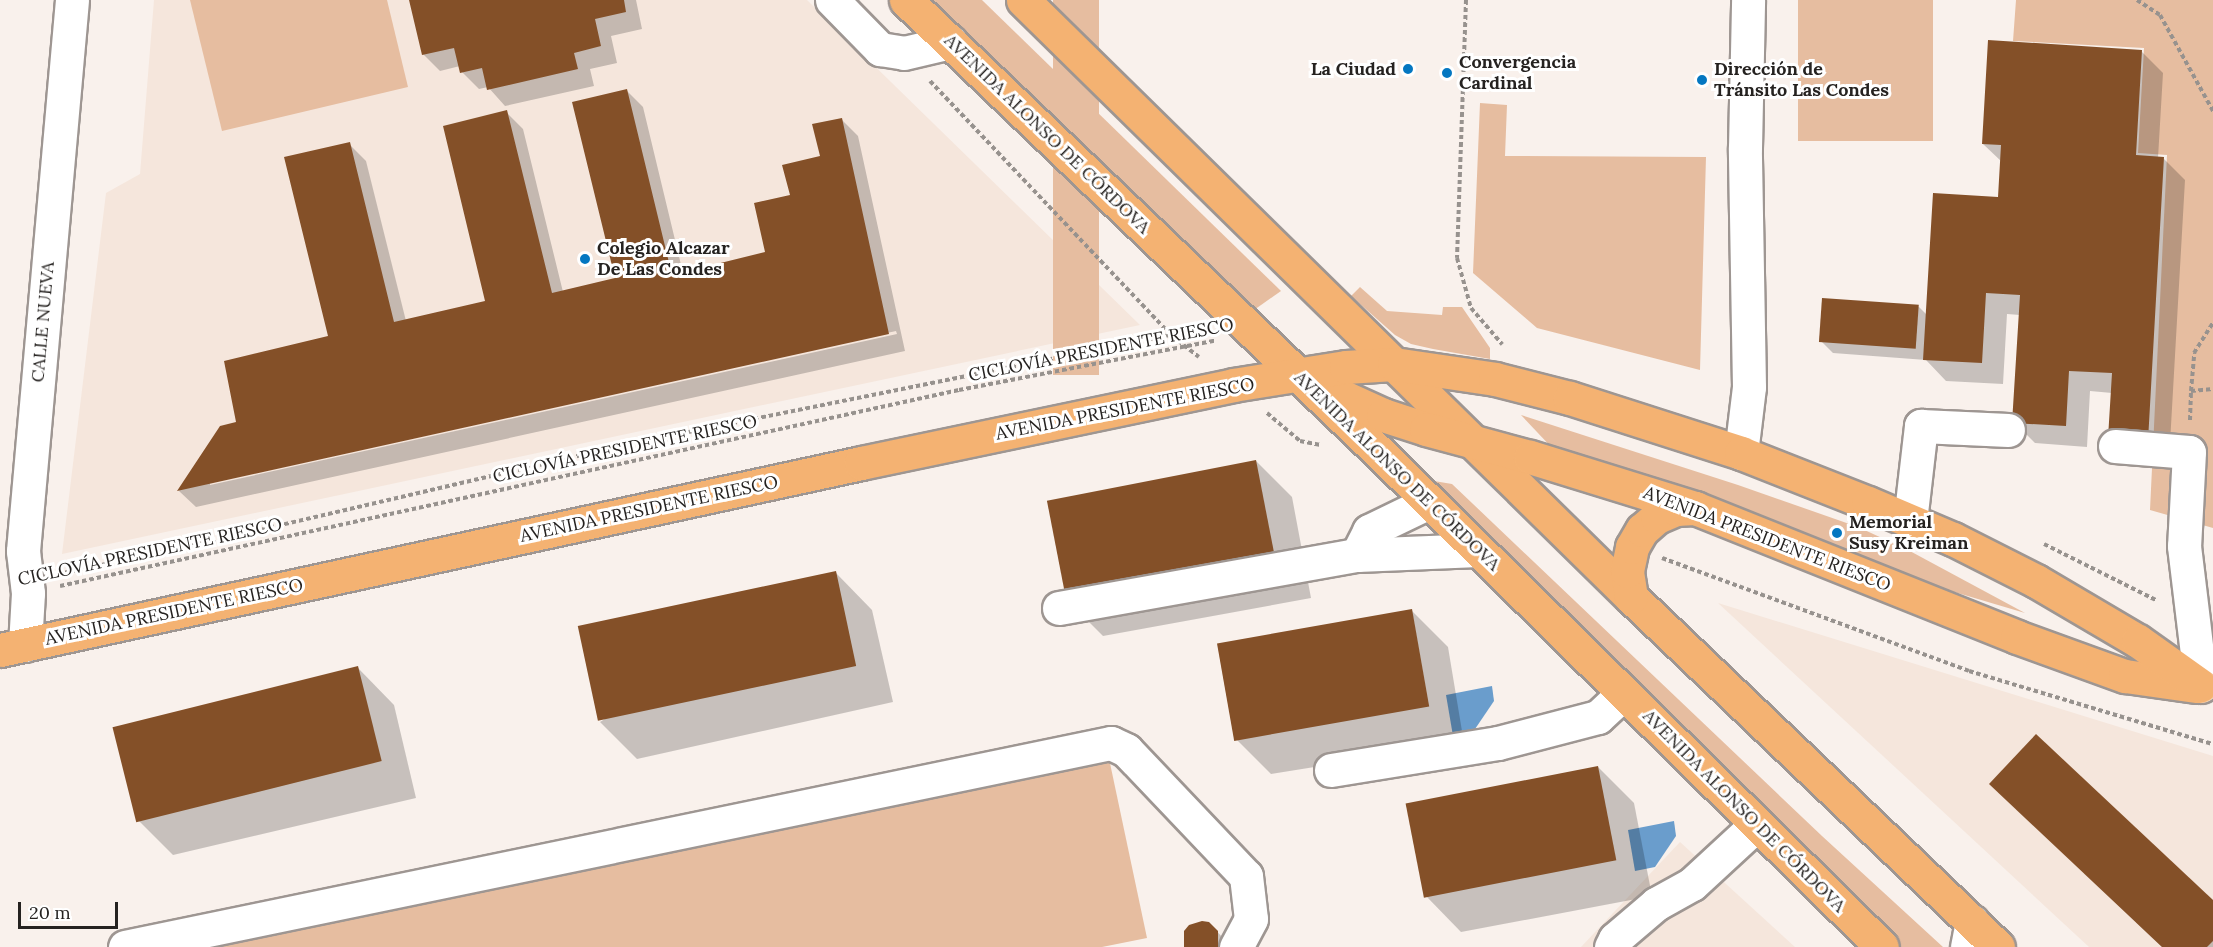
<!DOCTYPE html>
<html>
<head>
<meta charset="utf-8">
<style>
  body { margin:0 }
  #map { position:relative; width:2213px; height:947px; overflow:hidden; background:#f9f1ec; font-family:Lora,serif }
  div>[style] { position:absolute }
  [style*='--x'] { left:calc(var(--x)*1px); top:calc(var(--y)*1px); width:calc(var(--w)*1px); rotate:calc(var(--a)*1deg) }
  .built>* { inset:0; background:#f5e6dc }
  .green>* { inset:0; background:#e6bda0; transform-origin:0 0 }
  .water>* { inset:0; background:#6a9dcc }
  .shadow>* { inset:0; background:#0003 }
  .building>* { inset:0; background:#845028; transform-origin:0 0 }
  .path>* { height:4px; margin-top:-2px; transform-origin:0; background:repeating-linear-gradient(90deg,#97928e 0 4.5px,transparent 0 7.5px) }
  .roads { filter:drop-shadow(2px 0 #9e9692) drop-shadow(-2px 0 #9e9692) drop-shadow(0 2px #9e9692) drop-shadow(0 -2px #9e9692) }
  .minor>* { height:33px; margin:-16.5px; padding:0 16.5px; transform-origin:16.5px; border-radius:16.5px; background:#fff }
  .major>* { height:33px; margin:-16.5px; padding:0 16.5px; transform-origin:16.5px; border-radius:16.5px; background:#f4b272 }
  .dots>* { width:16px; height:16px; translate:-50% -50%; box-sizing:border-box; border:3px solid #fff; border-radius:50% }
  span { translate:-50% -50%; white-space:nowrap; text-align:center; line-height:1.15; -webkit-text-stroke:6px #fff; paint-order:stroke }
  .poi-label { font-size:18px; color:#252220; font-weight:700 }
  .left { translate:0 -50%; text-align:left }
  .right { translate:-100% -50%; text-align:right }
  .street-label { font-size:18px; color:#252220 }
  .scale { position:absolute; left:18px; top:902px; width:100px; height:27px; box-sizing:border-box; border:3px solid #252220; border-top:0; padding-left:8px; font-size:18px; line-height:21px; white-space:nowrap; color:#252220; -webkit-text-stroke:4px #fff; paint-order:stroke }
</style>
</head>
<body>
<div id="map">
  <div class="built">
    <div style="clip-path:polygon(154px 0,807px 0,1140px 325px,62px 554px,106px 193px,140px 174px)"></div>
    <div style="clip-path:polygon(1718px 603px,2213px 756px,2213px 947px,2089px 947px)"></div>
    <div style="clip-path:polygon(1680px 842px,1795px 947px,1581px 947px)"></div>
  </div>
  <div class="green">
    <div style="clip-path:polygon(190px 0,387px 0,408px 87px,222px 131px)"></div>
    <div style="clip-path:polygon(931px 0,982px 0,1281px 291px,1254px 310px)"></div>
    <div style="left:1053px;top:0;width:46px;height:375px"></div>
    <div style="left:1798px;top:0;width:135px;height:141px"></div>
    <div style="clip-path:polygon(2016px 0,2213px 0,2213px 528px,2150px 510px,2167px 155px,2138px 153px,2144px 48px,2013px 41px)"></div>
    <div style="clip-path:polygon(1480px 103px,1507px 105px,1505px 156px,1706px 157px,1700px 370px,1537px 328px,1473px 273px)"></div>
    <div style="clip-path:polygon(1360px 287px,1387px 311px,1442px 315px,1443px 307px,1462px 307px,1490px 348px,1490px 359px,1433px 349px,1411px 344px,1395px 335px,1351px 296px)"></div>
    <div style="clip-path:polygon(1521px 415px,1738px 485px,1858px 527px,1908px 550px,2025px 613px,1924px 583px,1554px 450px)"></div>
    <div style="clip-path:polygon(1434px 481px,1452px 484px,1822px 836px,1943px 947px,1895px 947px,1413px 484px)"></div>
    <div style="clip-path:polygon(1107px 749px,1147px 938px,1102px 947px,158px 947px)"></div>
  </div>
  <div class="water">
    <div style="clip-path:polygon(1492px 686px,1494px 701px,1473px 732px,1453px 736px,1446px 695px)"></div>
    <div style="clip-path:polygon(1674px 821px,1676px 836px,1655px 867px,1635px 871px,1628px 830px)"></div>
  </div>
  <div class="shadow">
    <div style="clip-path:polygon(411px 0,636px 0,642px 29px,611px 36px,617px 63px,590px 69px,594px 86px,505px 106px,488px 87px,479px 89px,462px 72px,460px 66px,440px 71px,423px 54px)"></div>
    <div style="clip-path:polygon(2141px 51px,2163px 73px,2158px 158px,2164px 159px,2185px 180px,2169px 461px,2112px 393px,2090px 391px,2087px 447px,2035px 443px,2014px 422px,2020px 315px,2007px 314px,2003px 384px,1946px 381px,1926px 360px,1833px 353px,1821px 341px,1919px 307px,1927px 315px,1999px 199px,2002px 162px,1983px 144px)"></div>
    <div style="clip-path:polygon(evenodd,626px 90px,643px 107px,683px 273px,767px 253px,791px 196px,822px 157px,841px 119px,858px 136px,905px 351px,196px 507px,179px 491px,221px 427px,238px 423px,330px 337px,349px 144px,366px 161px,406px 321px,487px 302px,506px 112px,523px 129px,563px 292px,617px 280px,626px 90px,896px 331px,897px 334px,210px 485px,210px 482px,896px 331px)"></div>
    <div style="clip-path:polygon(1256px 461px,1292px 497px,1311px 598px,1103px 636px,1067px 600px)"></div>
    <div style="clip-path:polygon(836px 573px,872px 610px,893px 702px,637px 759px,600px 722px)"></div>
    <div style="clip-path:polygon(1412px 611px,1448px 647px,1464px 743px,1271px 774px,1235px 738px)"></div>
    <div style="clip-path:polygon(358px 668px,394px 705px,416px 798px,173px 855px,136px 818px)"></div>
    <div style="clip-path:polygon(1598px 767px,1634px 803px,1652px 896px,1461px 932px,1426px 896px)"></div>
    <div style="clip-path:polygon(1991px 784px,2213px 902px,2213px 947px,2162px 947px)"></div>
    <div style="clip-path:polygon(1190px 926px,1213px 927px,1223px 938px,1224px 947px,1187px 947px,1184px 939px)"></div>
  </div>
  <div class="building">
    <div style="clip-path:polygon(409px 0,624px 0,626px 12px,595px 19px,601px 46px,574px 53px,578px 69px,487px 90px,482px 68px,460px 73px,454px 48px,422px 55px)"></div>
    <div style="clip-path:polygon(1988px 40px,2142px 50px,2136px 155px,2164px 157px,2148px 441px,2108px 438px,2112px 373px,2069px 371px,2066px 426px,2012px 423px,2020px 295px,1986px 293px,1982px 363px,1923px 360px,1933px 193px,1998px 197px,2001px 145px,1982px 144px)"></div>
    <div style="clip-path:polygon(627px 89px,672px 275px,765px 252px,754px 203px,790px 195px,782px 165px,820px 156px,812px 124px,842px 118px,889px 334px,177px 491px,220px 426px,236px 422px,224px 361px,328px 336px,284px 157px,350px 142px,394px 322px,485px 301px,443px 126px,507px 110px,552px 293px,615px 278px,572px 102px)"></div>
    <div style="left:1822px;top:298px;width:97px;height:44px;rotate:4deg"></div>
    <div style="left:1256px;top:460px;width:104px;height:213px;rotate:79deg"></div>
    <div style="left:836px;top:571px;width:97px;height:264px;rotate:78deg"></div>
    <div style="left:1412px;top:609px;width:99px;height:198px;rotate:80deg"></div>
    <div style="left:358px;top:666px;width:98px;height:253px;rotate:76deg"></div>
    <div style="clip-path:polygon(2036px 734px,2213px 900px,2213px 941px,2207px 947px,2162px 947px,1989px 784px)"></div>
    <div style="left:1598px;top:766px;width:96px;height:196px;rotate:79deg"></div>
    <div style="clip-path:polygon(1202px 921px,1209px 922px,1218px 931px,1218px 947px,1184px 947px,1184px 931px,1189px 925px)"></div>
  </div>
  <div class="path">
    <div style="--x:1466;--y:0;--w:258;--a:92"></div>
    <div style="--x:1457;--y:258;--w:52;--a:74.4"></div>
    <div style="--x:1471;--y:308;--w:48;--a:49.3"></div>
    <div style="--x:2137;--y:0;--w:27;--a:33"></div>
    <div style="--x:2160;--y:15;--w:110;--a:61.1"></div>
    <div style="--x:930;--y:81;--w:352;--a:46.5"></div>
    <div style="--x:1172;--y:336;--w:34;--a:38"></div>
    <div style="--x:2191;--y:391;--w:38;--a:-85"></div>
    <div style="--x:2194;--y:353;--w:36;--a:-58"></div>
    <div style="--x:1267;--y:413;--w:43;--a:40.3"></div>
    <div style="--x:1300;--y:441;--w:21;--a:11"></div>
    <div style="--x:2190;--y:420;--w:29;--a:-88"></div>
    <div style="--x:2191;--y:391;--w:22;--a:-5"></div>
    <div style="--x:2044;--y:544;--w:127;--a:26.6"></div>
    <div style="--x:1662;--y:558;--w:327;--a:20.2"></div>
    <div style="--x:1969;--y:671;--w:255;--a:16.7"></div>
    <div style="--x:58;--y:574;--w:127;--a:-11.8"></div>
    <div style="--x:182;--y:548;--w:459;--a:-13.1"></div>
    <div style="--x:629;--y:444;--w:582;--a:-11.39"></div>
    <div style="--x:60;--y:586;--w:920;--a:-12.3"></div>
    <div style="--x:959;--y:390;--w:260;--a:-10.9"></div>
  </div>
  <div class="roads">
    <div class="minor">
      <div style="--x:832;--y:0;--w:69;--a:45.6"></div>
      <div style="--x:880;--y:49;--w:24;--a:9"></div>
      <div style="--x:904;--y:53;--w:48;--a:-13.2"></div>
      <div style="--x:2115;--y:446;--w:74;--a:4.6"></div>
      <div style="--x:2189;--y:452;--w:94;--a:93"></div>
      <div style="--x:2184;--y:546;--w:141;--a:83.1"></div>
      <div style="--x:1741;--y:453;--w:66;--a:-83.1"></div>
      <div style="--x:1749;--y:387;--w:239;--a:-91"></div>
      <div style="--x:1745;--y:148;--w:148;--a:-88.8"></div>
      <div style="--x:1910;--y:521;--w:96;--a:-83.4"></div>
      <div style="--x:1921;--y:426;--w:87;--a:2.6"></div>
      <div style="--x:1357;--y:555;--w:27;--a:-63"></div>
      <div style="--x:1369;--y:531;--w:67;--a:-25.8"></div>
      <div style="--x:1059;--y:608;--w:303;--a:-10.1"></div>
      <div style="--x:1357;--y:555;--w:121;--a:-2.4"></div>
      <div style="--x:25;--y:645;--w:52;--a:-86.7"></div>
      <div style="--x:28;--y:593;--w:42;--a:-96.8"></div>
      <div style="--x:23;--y:551;--w:553;--a:-84.92"></div>
      <div style="--x:1331;--y:770;--w:169;--a:-9.2"></div>
      <div style="--x:1498;--y:743;--w:103;--a:-14.6"></div>
      <div style="--x:1598;--y:717;--w:35;--a:-43"></div>
      <div style="--x:125;--y:947;--w:1007;--a:-11.69"></div>
      <div style="--x:1111;--y:743;--w:17;--a:25"></div>
      <div style="--x:1126;--y:750;--w:174;--a:46.4"></div>
      <div style="--x:1246;--y:876;--w:43;--a:83.4"></div>
      <div style="--x:1251;--y:919;--w:32;--a:118"></div>
      <div style="--x:1611;--y:947;--w:9;--a:-63"></div>
      <div style="--x:1615;--y:939;--w:54;--a:-40.5"></div>
      <div style="--x:1656;--y:904;--w:41;--a:-29.1"></div>
      <div style="--x:1692;--y:884;--w:87;--a:-42.7"></div>
      <div style="--x:1967;--y:947;--w:26;--a:-79"></div>
    </div>
    <div class="major">
      <div style="--x:906;--y:0;--w:658;--a:43.71"></div>
      <div style="--x:1382;--y:455;--w:701;--a:44.54"></div>
      <div style="--x:1023;--y:0;--w:852;--a:44.48"></div>
      <div style="--x:1631;--y:597;--w:507;--a:43.64"></div>
      <div style="--x:1326;--y:389;--w:63;--a:24.5"></div>
      <div style="--x:1383;--y:415;--w:45;--a:18"></div>
      <div style="--x:1426;--y:429;--w:108;--a:15.1"></div>
      <div style="--x:1530;--y:457;--w:173;--a:17.2"></div>
      <div style="--x:1695;--y:508;--w:347;--a:21.8"></div>
      <div style="--x:2017;--y:637;--w:115;--a:19.9"></div>
      <div style="--x:2125;--y:676;--w:73;--a:7.9"></div>
      <div style="--x:1631;--y:597;--w:26;--a:-99"></div>
      <div style="--x:1627;--y:571;--w:25;--a:-78"></div>
      <div style="--x:1632;--y:547;--w:20;--a:-60"></div>
      <div style="--x:1642;--y:530;--w:20;--a:-41"></div>
      <div style="--x:1657;--y:517;--w:21;--a:-23"></div>
      <div style="--x:1676;--y:509;--w:19;--a:-3"></div>
      <div style="--x:0;--y:650;--w:881;--a:-12.25"></div>
      <div style="--x:861;--y:463;--w:380;--a:-11.8"></div>
      <div style="--x:1233;--y:385;--w:114;--a:-9.1"></div>
      <div style="--x:1346;--y:367;--w:48;--a:-3.6"></div>
      <div style="--x:1394;--y:364;--w:102;--a:8.4"></div>
      <div style="--x:1495;--y:379;--w:77;--a:14.2"></div>
      <div style="--x:1570;--y:398;--w:180;--a:17.8"></div>
      <div style="--x:1741;--y:453;--w:136;--a:21.5"></div>
      <div style="--x:1868;--y:503;--w:92;--a:23"></div>
      <div style="--x:1953;--y:539;--w:93;--a:26.8"></div>
      <div style="--x:2036;--y:581;--w:118;--a:30.5"></div>
      <div style="--x:2138;--y:641;--w:77;--a:35.5"></div>
    </div>
  </div>
  <div class="dots">
    <div style="left:1408px;top:69px;background:#0477c1"></div>
    <div style="left:1447px;top:73px;background:#0477c1"></div>
    <div style="left:1702px;top:80px;background:#0477c1"></div>
    <div style="left:585px;top:259px;background:#0477c1"></div>
    <div style="left:1837px;top:533px;background:#0477c1"></div>
  </div>
  <div class="poi-label">
    <span class="left" style="left:1459px;top:73px">Convergencia<br>Cardinal</span>
    <span class="right" style="left:1396px;top:69px">La Ciudad</span>
    <span class="left" style="left:1714px;top:80px">Dirección de<br>Tránsito Las Condes</span>
    <span class="left" style="left:597px;top:259px">Colegio Alcazar<br>De Las Condes</span>
    <span class="left" style="left:1849px;top:533px">Memorial<br>Susy Kreiman</span>
  </div>
  <div class="street-label">
    <span style="left:1047px;top:134px;rotate:44deg">AVENIDA ALONSO DE CÓRDOVA</span>
    <span style="left:43px;top:322px;rotate:-85deg">CALLE NUEVA</span>
    <span style="left:1101px;top:350px;rotate:-11deg">CICLOVÍA PRESIDENTE RIESCO</span>
    <span style="left:1125px;top:409px;rotate:-11deg">AVENIDA PRESIDENTE RIESCO</span>
    <span style="left:625px;top:449px;rotate:-12deg">CICLOVÍA PRESIDENTE RIESCO</span>
    <span style="left:1397px;top:471px;rotate:44deg">AVENIDA ALONSO DE CÓRDOVA</span>
    <span style="left:649px;top:509px;rotate:-12deg">AVENIDA PRESIDENTE RIESCO</span>
    <span style="left:1767px;top:539px;rotate:21deg">AVENIDA PRESIDENTE RIESCO</span>
    <span style="left:150px;top:552px;rotate:-12deg">CICLOVÍA PRESIDENTE RIESCO</span>
    <span style="left:174px;top:612px;rotate:-12deg">AVENIDA PRESIDENTE RIESCO</span>
    <span style="left:1744px;top:811px;rotate:45deg">AVENIDA ALONSO DE CÓRDOVA</span>
  </div>
  <div class="scale">20 m</div>
</div>
</body>
</html>
